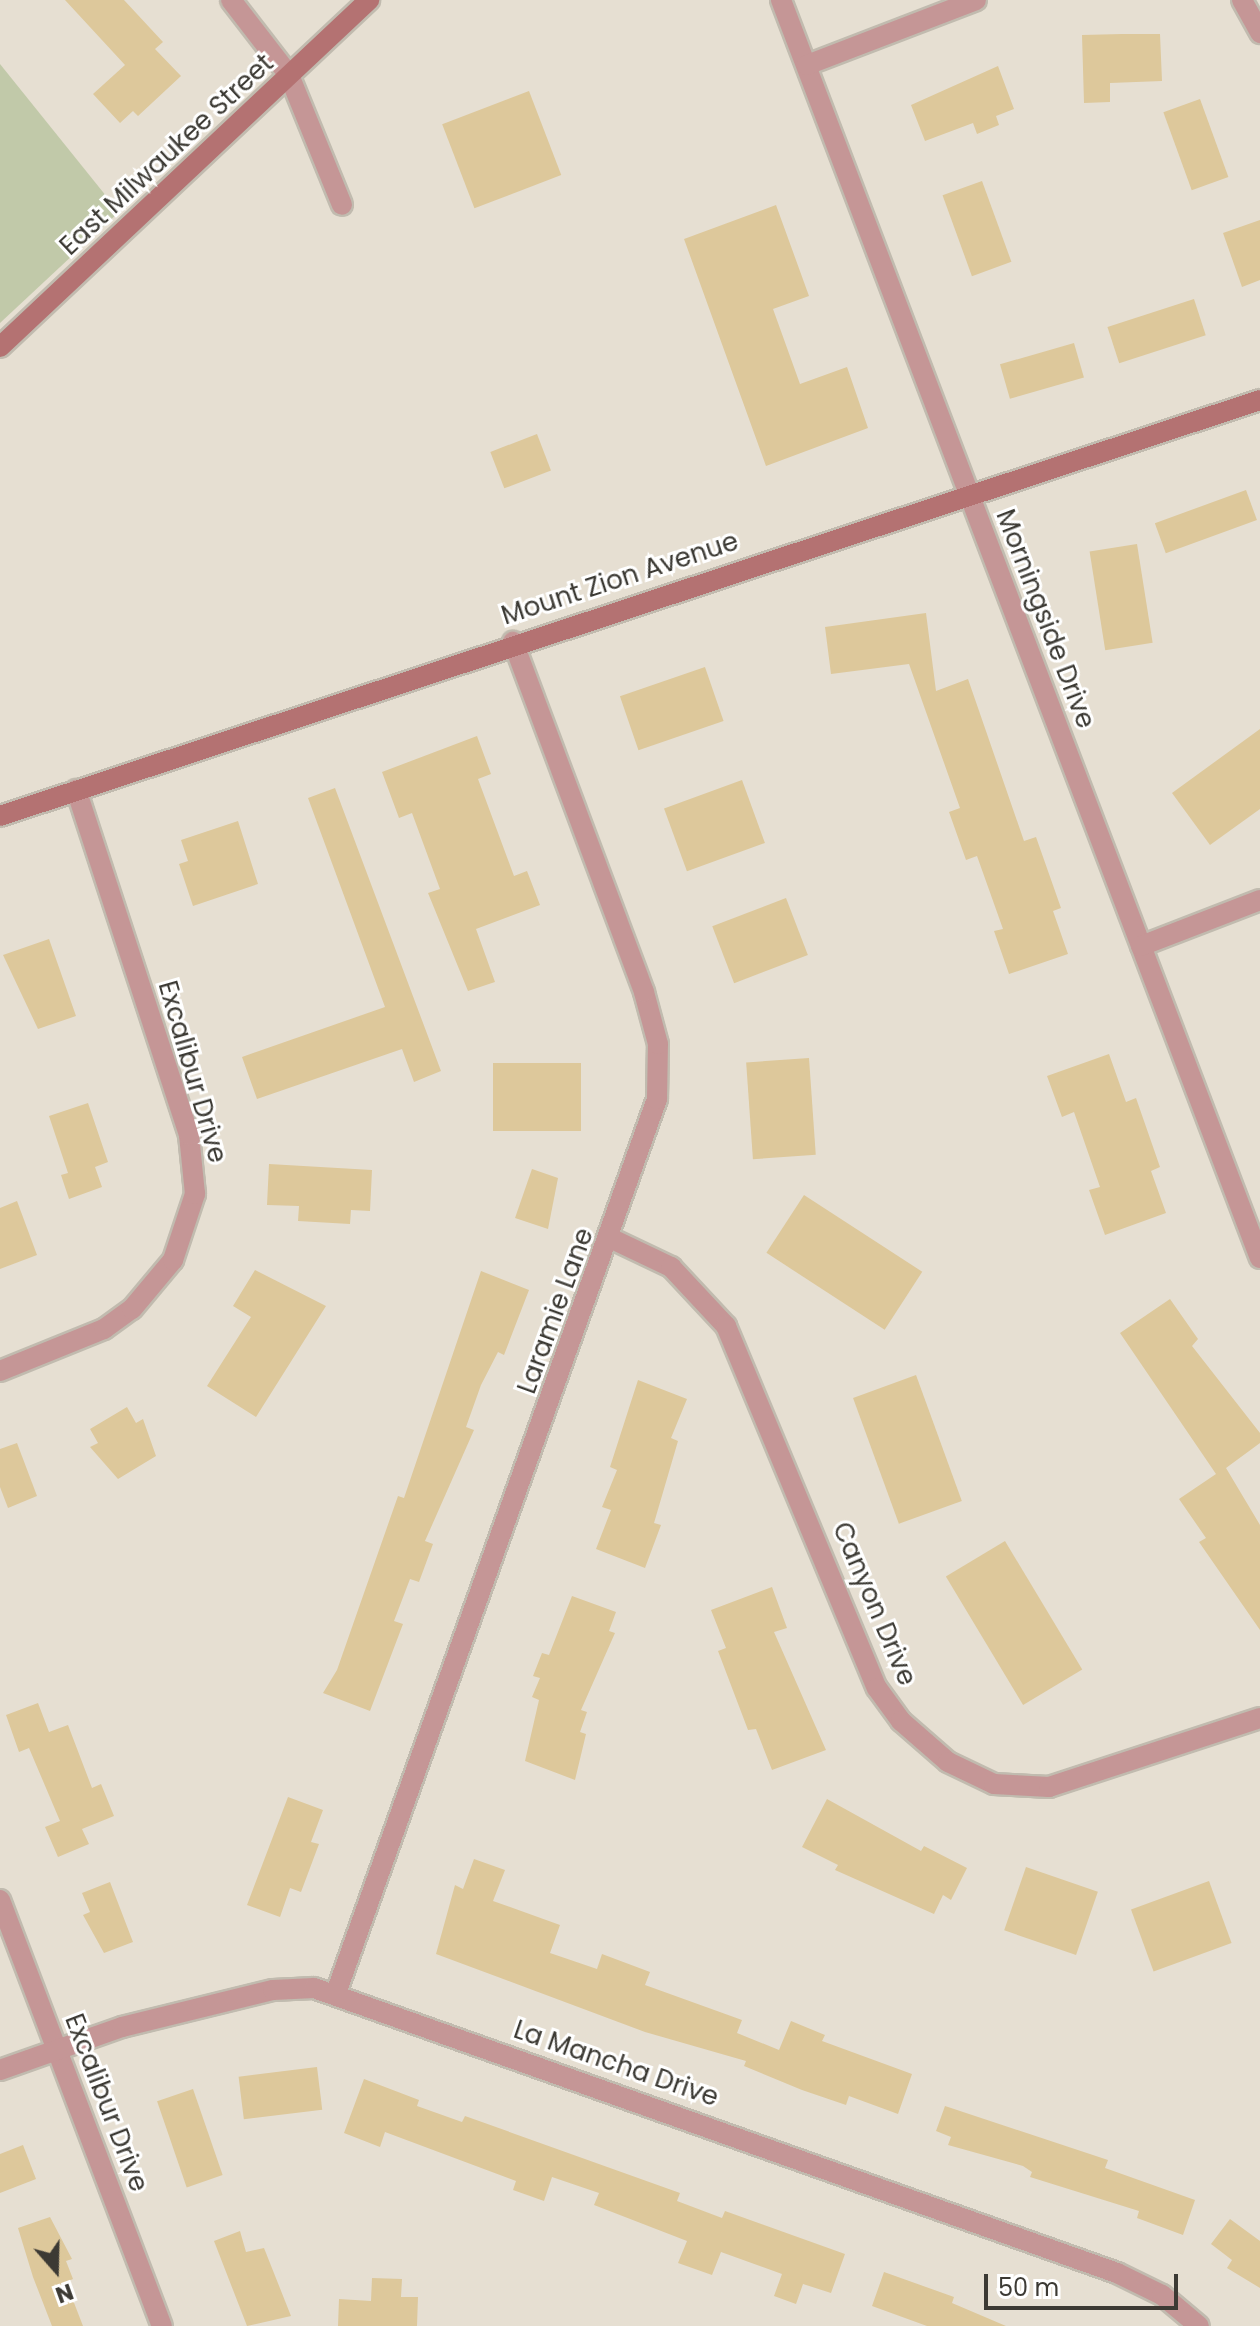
<!DOCTYPE html>
<html>
<head>
<meta charset="utf-8">
<style>
  body { margin:0 }
  #map { position:relative; width:1260px; height:2326px; overflow:hidden; background:#e6dfd2; font-family:Poppins,sans-serif }
  div>[style] { position:absolute }
  [style*='--x'] { left:calc(var(--x)*1px); top:calc(var(--y)*1px); width:calc(var(--w)*1px); rotate:calc(var(--a)*1deg) }
  .green>* { inset:0; background:#c1c9a9 }
  .building>* { inset:0; background:#ddc89b; transform-origin:0 0 }
  .roads { filter:drop-shadow(2px 0 #c1bbaf) drop-shadow(-2px 0 #c1bbaf) drop-shadow(0 2px #c1bbaf) drop-shadow(0 -2px #c1bbaf) }
  .minor>* { height:20px; margin:-10px; padding:0 10px; transform-origin:10px; border-radius:10px; background:#c59696 }
  .secondary>* { height:20px; margin:-10px; padding:0 10px; transform-origin:10px; border-radius:10px; background:#b47272 }
  span { translate:-50% -50%; white-space:nowrap; text-align:center; line-height:1.15; -webkit-text-stroke:6px #fff; paint-order:stroke }
  .street-label { font-size:26px; color:#3c3a34 }
  .north { position:absolute; left:16px; top:2230px; width:80px; height:80px; -webkit-text-stroke:6px #fff; paint-order:stroke; rotate:160deg; font-size:22px; font-weight:700; line-height:32px; text-align:center; color:#3c3a34 }
  .north::after { content:''; display:block; margin:auto; width:28px; height:36px; background:#3c3a34; clip-path:polygon(50% 0,100% 100%,50% 72%,0 100%) }
  .scale { position:absolute; left:984px; top:2274px; width:194px; height:36px; box-sizing:border-box; border:4px solid #3c3a34; border-top:0; padding-left:10px; font-size:24px; line-height:28px; white-space:nowrap; color:#3c3a34; -webkit-text-stroke:6px #fff; paint-order:stroke }
</style>
</head>
<body>
<div id="map">
  <div class="green">
    <div style="clip-path:polygon(0 64px,119px 212px,0 323px)"></div>
  </div>
  <div class="building">
    <div style="clip-path:polygon(65px 0,124px 0,163px 42px,155px 49px,181px 76px,138px 116px,133px 111px,120px 123px,93px 94px,125px 65px)"></div>
    <div style="clip-path:polygon(1122px 34px,1160px 34px,1162px 81px,1110px 83px,1110px 102px,1084px 103px,1082px 35px)"></div>
    <div style="clip-path:polygon(998px 66px,1014px 109px,996px 116px,999px 125px,977px 134px,973px 123px,925px 141px,911px 105px)"></div>
    <div style="left:529px;top:91px;width:90px;height:93px;rotate:69deg"></div>
    <div style="left:1200px;top:99px;width:83px;height:39px;rotate:70deg"></div>
    <div style="left:982px;top:181px;width:86px;height:42px;rotate:70deg"></div>
    <div style="clip-path:polygon(776px 205px,809px 296px,773px 309px,800px 384px,847px 367px,868px 428px,766px 466px,684px 239px)"></div>
    <div style="clip-path:polygon(1260px 220px,1260px 280px,1242px 287px,1223px 233px)"></div>
    <div style="left:1194px;top:299px;width:38px;height:91px;rotate:72deg"></div>
    <div style="left:1074px;top:343px;width:36px;height:77px;rotate:74deg"></div>
    <div style="left:537px;top:434px;width:39px;height:50px;rotate:69deg"></div>
    <div style="left:1246px;top:490px;width:32px;height:97px;rotate:70deg"></div>
    <div style="left:1137px;top:544px;width:100px;height:48px;rotate:81deg"></div>
    <div style="clip-path:polygon(926px 613px,936px 691px,968px 679px,1024px 841px,1036px 837px,1061px 908px,1053px 911px,1068px 954px,1009px 974px,994px 931px,1003px 929px,977px 856px,966px 860px,949px 812px,960px 808px,909px 664px,831px 674px,825px 627px)"></div>
    <div style="left:705px;top:667px;width:57px;height:90px;rotate:71deg"></div>
    <div style="clip-path:polygon(1260px 729px,1260px 809px,1210px 845px,1172px 793px)"></div>
    <div style="clip-path:polygon(477px 736px,491px 774px,478px 779px,514px 876px,527px 871px,540px 905px,476px 929px,495px 982px,468px 991px,428px 893px,440px 889px,412px 813px,399px 818px,382px 772px)"></div>
    <div style="left:742px;top:780px;width:67px;height:83px;rotate:70deg"></div>
    <div style="clip-path:polygon(335px 788px,441px 1071px,414px 1082px,402px 1049px,257px 1099px,242px 1057px,385px 1007px,308px 798px)"></div>
    <div style="clip-path:polygon(238px 821px,258px 884px,193px 906px,179px 864px,188px 861px,181px 840px)"></div>
    <div style="left:786px;top:898px;width:61px;height:79px;rotate:69deg"></div>
    <div style="clip-path:polygon(49px 939px,76px 1016px,38px 1029px,3px 955px)"></div>
    <div style="clip-path:polygon(1109px 1054px,1126px 1102px,1136px 1098px,1160px 1167px,1151px 1171px,1166px 1213px,1105px 1235px,1089px 1190px,1100px 1187px,1074px 1112px,1062px 1117px,1047px 1076px)"></div>
    <div style="left:809px;top:1058px;width:97px;height:63px;rotate:86deg"></div>
    <div style="left:493px;top:1063px;width:88px;height:68px"></div>
    <div style="clip-path:polygon(88px 1103px,108px 1162px,95px 1167px,102px 1187px,69px 1199px,61px 1175px,68px 1173px,49px 1116px)"></div>
    <div style="clip-path:polygon(269px 1164px,372px 1170px,370px 1211px,351px 1210px,350px 1224px,298px 1221px,299px 1206px,267px 1205px)"></div>
    <div style="clip-path:polygon(532px 1169px,558px 1178px,548px 1229px,515px 1218px)"></div>
    <div style="left:804px;top:1195px;width:141px;height:69px;rotate:33deg"></div>
    <div style="clip-path:polygon(17px 1201px,37px 1255px,0 1269px,0 1208px)"></div>
    <div style="clip-path:polygon(255px 1270px,326px 1306px,256px 1417px,207px 1386px,251px 1317px,233px 1306px)"></div>
    <div style="clip-path:polygon(481px 1271px,529px 1290px,504px 1355px,498px 1352px,481px 1385px,466px 1427px,474px 1430px,425px 1541px,433px 1544px,419px 1582px,410px 1579px,394px 1621px,403px 1624px,370px 1711px,323px 1693px,337px 1670px,398px 1496px,404px 1498px)"></div>
    <div style="clip-path:polygon(1170px 1299px,1198px 1339px,1192px 1346px,1260px 1433px,1260px 1443px,1226px 1468px,1260px 1525px,1260px 1630px,1199px 1542px,1206px 1538px,1179px 1499px,1216px 1474px,1120px 1333px)"></div>
    <div style="left:916px;top:1375px;width:134px;height:67px;rotate:70deg"></div>
    <div style="clip-path:polygon(638px 1380px,687px 1399px,671px 1438px,678px 1441px,654px 1523px,661px 1525px,645px 1568px,596px 1549px,611px 1510px,602px 1507px,617px 1470px,610px 1467px)"></div>
    <div style="clip-path:polygon(127px 1407px,136px 1423px,143px 1419px,156px 1456px,118px 1479px,90px 1447px,98px 1443px,90px 1429px)"></div>
    <div style="clip-path:polygon(17px 1443px,37px 1496px,8px 1508px,0 1487px,0 1449px)"></div>
    <div style="left:1005px;top:1541px;width:150px;height:69px;rotate:59deg"></div>
    <div style="clip-path:polygon(772px 1587px,787px 1628px,774px 1632px,826px 1750px,772px 1770px,756px 1729px,748px 1730px,718px 1651px,726px 1648px,711px 1610px)"></div>
    <div style="clip-path:polygon(572px 1596px,616px 1612px,609px 1631px,615px 1633px,581px 1710px,587px 1712px,580px 1732px,586px 1734px,575px 1780px,525px 1761px,539px 1700px,532px 1697px,540px 1678px,533px 1676px,542px 1653px,549px 1655px)"></div>
    <div style="clip-path:polygon(38px 1703px,49px 1732px,68px 1725px,92px 1788px,101px 1784px,114px 1816px,82px 1829px,89px 1844px,58px 1857px,45px 1827px,60px 1821px,29px 1748px,19px 1752px,6px 1715px)"></div>
    <div style="clip-path:polygon(288px 1797px,323px 1810px,311px 1842px,319px 1844px,301px 1892px,290px 1888px,280px 1917px,247px 1905px)"></div>
    <div style="clip-path:polygon(827px 1799px,921px 1851px,924px 1846px,967px 1868px,951px 1900px,943px 1895px,934px 1914px,835px 1870px,838px 1865px,802px 1847px)"></div>
    <div style="clip-path:polygon(474px 1859px,505px 1870px,493px 1901px,560px 1925px,550px 1953px,597px 1969px,602px 1954px,650px 1972px,645px 1985px,742px 2020px,737px 2033px,779px 2050px,791px 2021px,825px 2035px,822px 2041px,912px 2074px,898px 2114px,849px 2096px,846px 2105px,802px 2090px,744px 2066px,746px 2061px,645px 2032px,436px 1954px,455px 1885px,463px 1889px)"></div>
    <div style="left:1026px;top:1867px;width:76px;height:67px;rotate:19deg"></div>
    <div style="left:1209px;top:1881px;width:66px;height:83px;rotate:70deg"></div>
    <div style="clip-path:polygon(110px 1882px,133px 1942px,104px 1953px,83px 1915px,90px 1912px,82px 1893px)"></div>
    <div style="left:317px;top:2067px;width:43px;height:79px;rotate:83deg"></div>
    <div style="clip-path:polygon(364px 2079px,419px 2100px,417px 2106px,462px 2122px,465px 2116px,680px 2193px,677px 2201px,722px 2218px,725px 2211px,845px 2254px,831px 2293px,803px 2284px,796px 2304px,774px 2296px,782px 2274px,721px 2252px,712px 2275px,678px 2263px,687px 2241px,594px 2205px,599px 2193px,552px 2177px,544px 2201px,513px 2190px,516px 2181px,385px 2132px,380px 2147px,344px 2133px)"></div>
    <div style="left:193px;top:2089px;width:91px;height:38px;rotate:71deg"></div>
    <div style="clip-path:polygon(945px 2106px,1108px 2160px,1105px 2168px,1195px 2200px,1183px 2235px,1137px 2218px,1139px 2211px,1030px 2177px,1032px 2172px,1023px 2166px,948px 2145px,951px 2137px,936px 2131px)"></div>
    <div style="clip-path:polygon(23px 2145px,36px 2179px,0 2193px,0 2154px)"></div>
    <div style="clip-path:polygon(50px 2217px,72px 2259px,66px 2261px,73px 2279px,66px 2282px,83px 2326px,52px 2326px,33px 2277px,18px 2228px)"></div>
    <div style="clip-path:polygon(1230px 2219px,1260px 2241px,1260px 2288px,1227px 2268px,1232px 2260px,1211px 2244px)"></div>
    <div style="clip-path:polygon(240px 2231px,246px 2252px,264px 2248px,291px 2316px,247px 2326px,214px 2241px)"></div>
    <div style="clip-path:polygon(884px 2272px,954px 2297px,952px 2303px,1006px 2326px,927px 2326px,872px 2306px)"></div>
    <div style="clip-path:polygon(372px 2278px,402px 2279px,401px 2297px,418px 2297px,417px 2326px,338px 2326px,339px 2299px,371px 2301px)"></div>
  </div>
  <div class="roads">
    <div class="minor">
      <div style="--x:231;--y:0;--w:95;--a:52.3"></div>
      <div style="--x:289;--y:75;--w:140;--a:67.8"></div>
      <div style="--x:781;--y:0;--w:1346;--a:69.16"></div>
      <div style="--x:1242;--y:0;--w:38;--a:61"></div>
      <div style="--x:807;--y:65;--w:181;--a:-21"></div>
      <div style="--x:1141;--y:946;--w:128;--a:-21.1"></div>
      <div style="--x:610;--y:1238;--w:68;--a:25.4"></div>
      <div style="--x:671;--y:1267;--w:81;--a:47"></div>
      <div style="--x:726;--y:1326;--w:392;--a:67.4"></div>
      <div style="--x:877;--y:1688;--w:41;--a:54"></div>
      <div style="--x:901;--y:1721;--w:62;--a:41.1"></div>
      <div style="--x:948;--y:1762;--w:51;--a:25.6"></div>
      <div style="--x:994;--y:1784;--w:55;--a:3.1"></div>
      <div style="--x:1049;--y:1787;--w:222;--a:-18.1"></div>
      <div style="--x:0;--y:1371;--w:112;--a:-22"></div>
      <div style="--x:104;--y:1329;--w:34;--a:-36"></div>
      <div style="--x:132;--y:1309;--w:64;--a:-50.1"></div>
      <div style="--x:173;--y:1260;--w:70;--a:-71.6"></div>
      <div style="--x:195;--y:1194;--w:59;--a:-95.8"></div>
      <div style="--x:189;--y:1135;--w:363;--a:-108.1"></div>
      <div style="--x:0;--y:1900;--w:456;--a:69.2"></div>
      <div style="--x:336;--y:1993;--w:950;--a:-70.25"></div>
      <div style="--x:657;--y:1099;--w:55;--a:-89"></div>
      <div style="--x:658;--y:1044;--w:54;--a:-105.1"></div>
      <div style="--x:644;--y:992;--w:374;--a:-110.5"></div>
      <div style="--x:0;--y:2070;--w:129;--a:-19.4"></div>
      <div style="--x:122;--y:2027;--w:155;--a:-13.8"></div>
      <div style="--x:273;--y:1990;--w:41;--a:-2.8"></div>
      <div style="--x:314;--y:1988;--w:852;--a:19.54"></div>
      <div style="--x:1117;--y:2273;--w:50;--a:26.1"></div>
      <div style="--x:1162;--y:2295;--w:48;--a:40"></div>
    </div>
    <div class="secondary">
      <div style="--x:0;--y:347;--w:507;--a:-43.24"></div>
      <div style="--x:0;--y:816;--w:1327;--a:-18.27"></div>
    </div>
  </div>
  <div class="street-label">
    <span style="left:167px;top:155px;rotate:-43deg">East Milwaukee Street</span>
    <span style="left:620px;top:579px;rotate:-18deg">Mount Zion Avenue</span>
    <span style="left:1045px;top:619px;rotate:69deg">Morningside Drive</span>
    <span style="left:192px;top:1072px;rotate:74deg">Excalibur Drive</span>
    <span style="left:556px;top:1311px;rotate:-70deg">Laramie Lane</span>
    <span style="left:874px;top:1604px;rotate:67deg">Canyon Drive</span>
    <span style="left:616px;top:2064px;rotate:19deg">La Mancha Drive</span>
    <span style="left:106px;top:2103px;rotate:69deg">Excalibur Drive</span>
  </div>
  <div class="north">N</div>
  <div class="scale">50 m</div>
</div>
</body>
</html>
